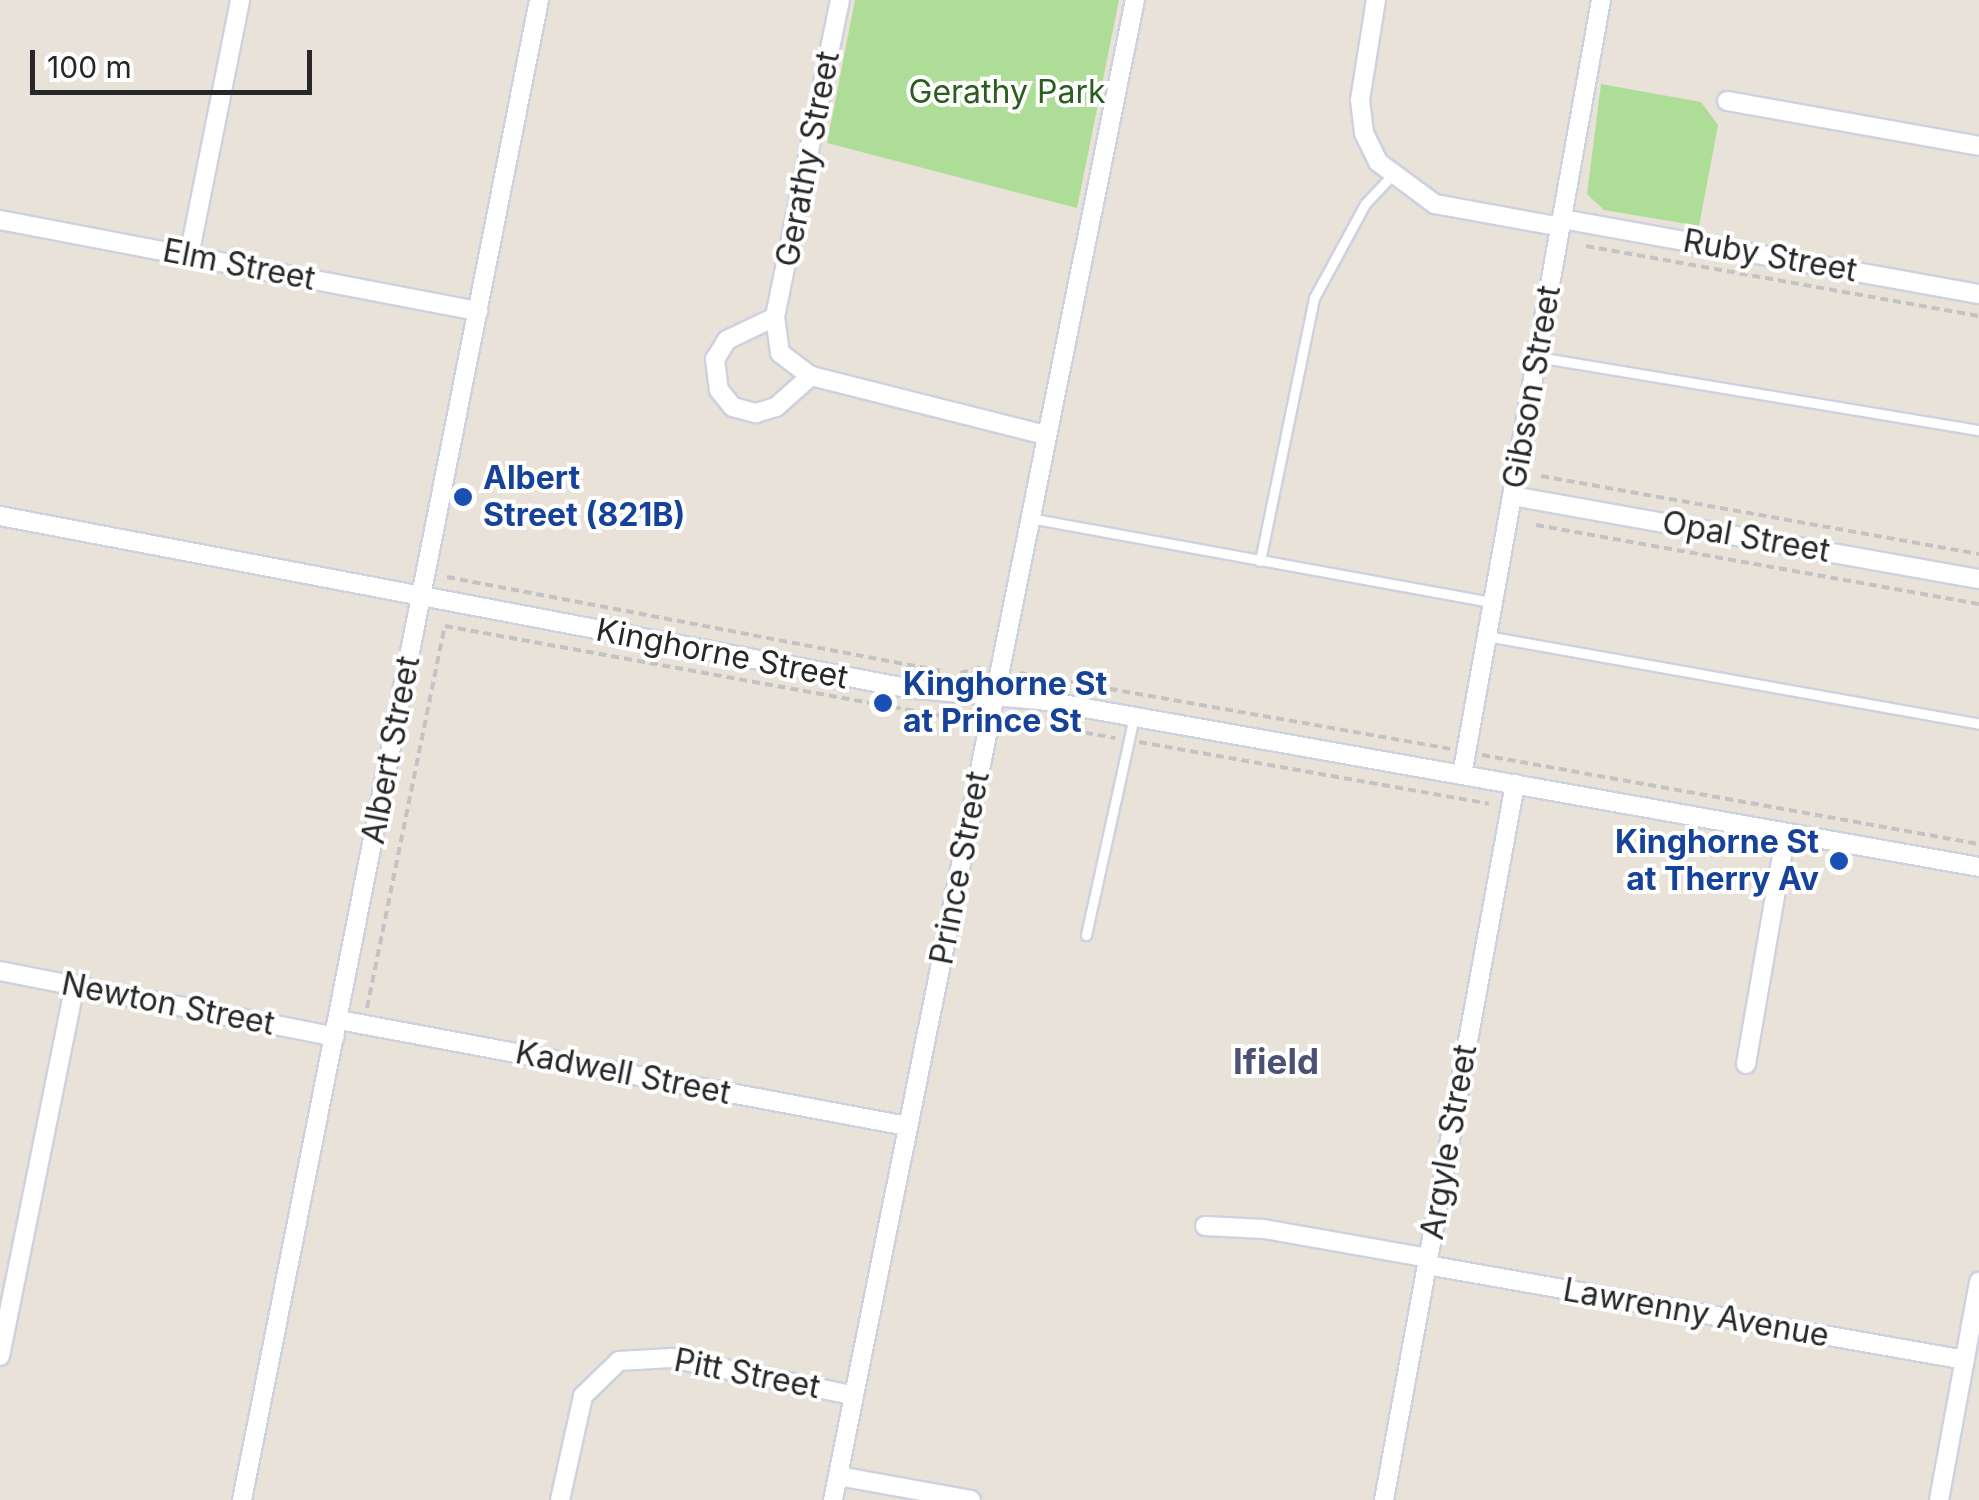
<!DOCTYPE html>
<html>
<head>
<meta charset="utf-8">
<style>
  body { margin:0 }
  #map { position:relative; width:1979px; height:1500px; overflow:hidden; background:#e9e2d9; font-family:Inter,sans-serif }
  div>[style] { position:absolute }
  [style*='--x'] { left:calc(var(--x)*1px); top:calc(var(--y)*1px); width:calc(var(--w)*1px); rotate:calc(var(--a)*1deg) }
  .green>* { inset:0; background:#aedd97 }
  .path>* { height:4px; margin-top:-2px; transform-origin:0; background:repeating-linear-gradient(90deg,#c3c3c3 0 8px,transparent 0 13px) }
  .roads { filter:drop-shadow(2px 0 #ced1df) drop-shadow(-2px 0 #ced1df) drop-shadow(0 2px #ced1df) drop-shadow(0 -2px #ced1df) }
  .lane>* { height:9px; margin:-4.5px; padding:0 4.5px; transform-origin:4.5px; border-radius:4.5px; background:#fff }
  .street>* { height:18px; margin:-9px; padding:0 9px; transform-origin:9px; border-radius:9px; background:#fff }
  .dots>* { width:28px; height:28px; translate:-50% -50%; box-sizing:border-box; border:5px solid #fff; border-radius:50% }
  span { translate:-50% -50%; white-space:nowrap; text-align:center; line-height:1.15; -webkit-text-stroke:8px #fff; paint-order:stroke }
  .park-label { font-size:32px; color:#295e1d }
  .street-label { font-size:32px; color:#272727 }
  .transit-label { font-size:32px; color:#164399; font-weight:700 }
  .left { translate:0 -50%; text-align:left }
  .right { translate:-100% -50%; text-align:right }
  .neighbourhood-label { font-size:35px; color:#4a5174; font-weight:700 }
  .scale { position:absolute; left:30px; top:50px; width:282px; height:45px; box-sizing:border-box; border:5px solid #272727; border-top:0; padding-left:12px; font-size:30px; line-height:35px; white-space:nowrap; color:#272727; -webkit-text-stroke:8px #fff; paint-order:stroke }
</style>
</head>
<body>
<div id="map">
  <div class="green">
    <div style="clip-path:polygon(855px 0,1119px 0,1077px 208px,827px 143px)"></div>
    <div style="clip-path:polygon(1601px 84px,1701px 102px,1718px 125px,1699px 226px,1604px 210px,1587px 194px)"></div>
  </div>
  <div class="path">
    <div style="--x:1586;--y:246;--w:399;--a:10.1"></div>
    <div style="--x:1541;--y:476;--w:445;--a:10.1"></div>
    <div style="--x:1536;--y:525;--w:450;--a:10.1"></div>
    <div style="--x:447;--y:577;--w:503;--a:10.77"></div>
    <div style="--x:960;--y:673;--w:25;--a:-16"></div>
    <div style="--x:1020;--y:673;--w:437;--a:10"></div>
    <div style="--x:1008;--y:719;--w:109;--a:10.1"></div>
    <div style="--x:1139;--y:742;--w:355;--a:10"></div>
    <div style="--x:1482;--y:755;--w:505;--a:10.15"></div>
    <div style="--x:367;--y:1008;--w:390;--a:-78.5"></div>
    <div style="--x:445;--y:626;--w:534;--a:10.26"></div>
  </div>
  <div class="roads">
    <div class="lane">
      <div style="--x:1537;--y:357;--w:448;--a:9.4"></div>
      <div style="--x:1029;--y:518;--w:472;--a:10.3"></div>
      <div style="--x:1260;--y:561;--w:268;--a:-78.4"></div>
      <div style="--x:1314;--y:298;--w:107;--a:-61.5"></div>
      <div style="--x:1365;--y:204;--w:38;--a:-47"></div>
      <div style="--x:1487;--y:636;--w:500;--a:10.1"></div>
      <div style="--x:1086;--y:935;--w:223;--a:-77.6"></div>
    </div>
    <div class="street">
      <div style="--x:840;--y:0;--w:324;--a:101.6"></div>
      <div style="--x:775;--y:317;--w:36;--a:82"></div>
      <div style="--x:780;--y:353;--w:39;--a:37"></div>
      <div style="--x:811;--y:376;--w:242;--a:14.1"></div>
      <div style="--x:1376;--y:0;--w:101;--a:99.1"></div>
      <div style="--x:1360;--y:100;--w:33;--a:83"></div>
      <div style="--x:1364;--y:133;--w:32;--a:64"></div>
      <div style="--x:1378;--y:162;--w:71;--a:36.4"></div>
      <div style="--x:1435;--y:204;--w:128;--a:10.3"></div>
      <div style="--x:1727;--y:101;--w:256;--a:10.1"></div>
      <div style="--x:1562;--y:219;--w:424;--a:10.2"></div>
      <div style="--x:0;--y:220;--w:487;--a:10.8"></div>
      <div style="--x:189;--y:256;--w:261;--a:-78.7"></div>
      <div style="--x:775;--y:317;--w:53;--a:154.4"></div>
      <div style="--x:727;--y:340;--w:22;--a:122"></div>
      <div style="--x:715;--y:359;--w:31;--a:83"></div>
      <div style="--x:719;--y:390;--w:22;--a:51"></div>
      <div style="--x:733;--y:407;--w:24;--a:15"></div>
      <div style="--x:756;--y:413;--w:21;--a:-17"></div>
      <div style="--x:776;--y:407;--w:47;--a:-41.5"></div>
      <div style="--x:1512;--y:496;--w:474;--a:10.1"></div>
      <div style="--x:0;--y:516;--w:923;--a:10.74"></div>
      <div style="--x:907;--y:688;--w:134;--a:5.2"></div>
      <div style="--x:1040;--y:700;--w:954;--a:10.08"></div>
      <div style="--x:1462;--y:775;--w:787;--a:-79.83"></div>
      <div style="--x:0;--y:971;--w:341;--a:11.1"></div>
      <div style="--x:339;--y:1020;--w:578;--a:10.57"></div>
      <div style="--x:1746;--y:1064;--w:234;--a:-80.2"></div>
      <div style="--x:1205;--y:1226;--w:59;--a:2.9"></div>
      <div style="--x:1264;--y:1229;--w:167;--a:10"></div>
      <div style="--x:1427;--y:1265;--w:546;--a:10.01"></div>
      <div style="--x:0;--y:1356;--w:379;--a:-78.6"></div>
      <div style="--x:838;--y:1476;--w:135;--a:10.2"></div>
      <div style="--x:242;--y:1500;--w:1529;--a:-78.8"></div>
      <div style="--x:560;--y:1500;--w:107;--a:-77.5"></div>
      <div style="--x:583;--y:1396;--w:50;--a:-44.2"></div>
      <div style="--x:619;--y:1361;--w:52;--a:-3.3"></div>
      <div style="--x:671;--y:1358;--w:185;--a:11.6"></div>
      <div style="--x:833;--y:1500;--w:1530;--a:-78.62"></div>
      <div style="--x:1384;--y:1500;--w:728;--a:-79.63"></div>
      <div style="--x:1939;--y:1500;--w:222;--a:-79.6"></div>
    </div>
  </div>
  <div class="dots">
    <div style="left:463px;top:497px;background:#1a4fb4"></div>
    <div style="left:883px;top:703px;background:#1a4fb4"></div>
    <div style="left:1839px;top:861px;background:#1a4fb4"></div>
  </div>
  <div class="park-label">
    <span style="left:1007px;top:92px">Gerathy Park</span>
  </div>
  <div class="street-label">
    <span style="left:808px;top:159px;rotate:-79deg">Gerathy Street</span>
    <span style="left:1770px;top:256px;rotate:10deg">Ruby Street</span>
    <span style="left:239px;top:265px;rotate:11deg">Elm Street</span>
    <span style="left:1532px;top:387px;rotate:-80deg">Gibson Street</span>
    <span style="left:1746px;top:537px;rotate:10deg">Opal Street</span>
    <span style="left:722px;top:654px;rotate:11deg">Kinghorne Street</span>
    <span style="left:391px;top:750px;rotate:-79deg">Albert Street</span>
    <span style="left:960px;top:868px;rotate:-79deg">Prince Street</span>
    <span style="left:168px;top:1004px;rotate:11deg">Newton Street</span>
    <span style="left:623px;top:1073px;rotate:11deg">Kadwell Street</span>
    <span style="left:1449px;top:1142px;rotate:-80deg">Argyle Street</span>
    <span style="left:1696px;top:1313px;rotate:10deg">Lawrenny Avenue</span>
    <span style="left:747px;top:1374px;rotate:11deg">Pitt Street</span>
  </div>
  <div class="transit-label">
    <span class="left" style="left:483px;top:497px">Albert<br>Street (821B)</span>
    <span class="left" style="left:903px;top:703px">Kinghorne St<br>at Prince St</span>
    <span class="right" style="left:1819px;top:861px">Kinghorne St<br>at Therry Av</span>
  </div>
  <div class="neighbourhood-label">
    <span style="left:1276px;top:1061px">Ifield</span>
  </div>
  <div class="scale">100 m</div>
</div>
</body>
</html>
